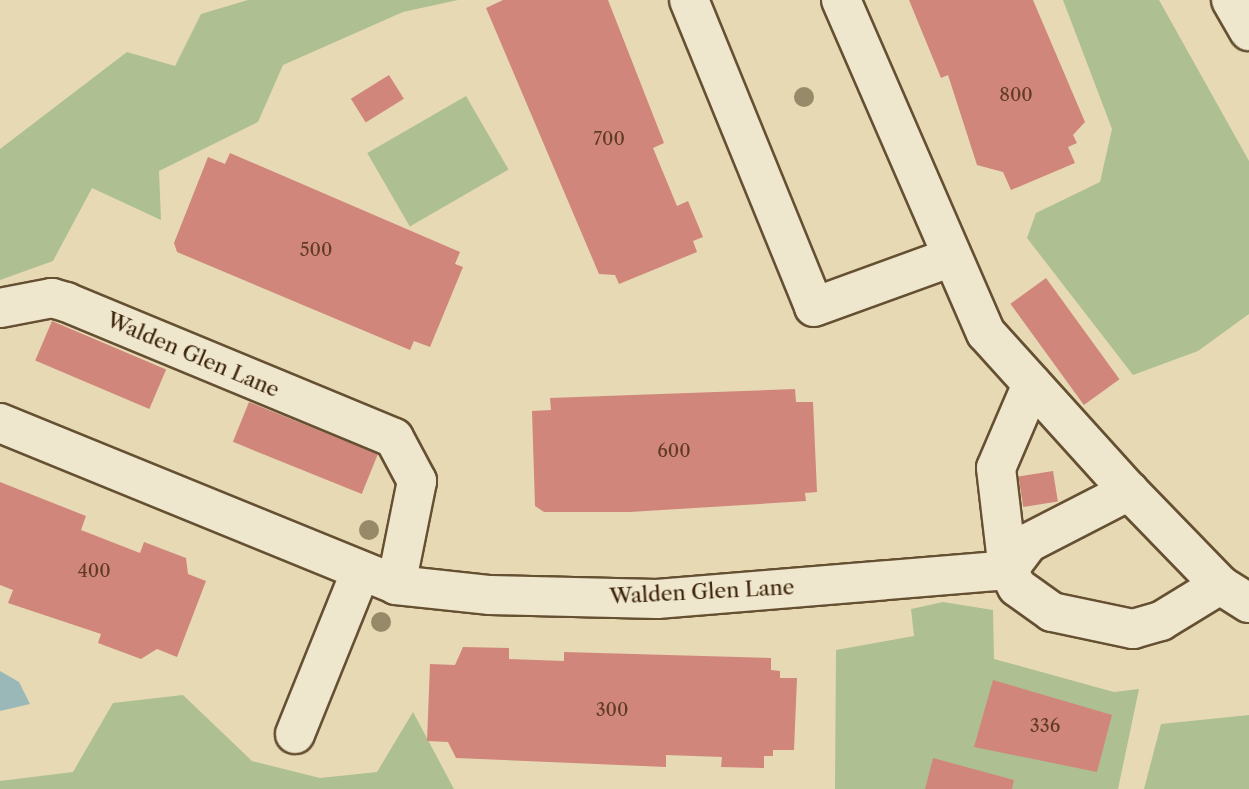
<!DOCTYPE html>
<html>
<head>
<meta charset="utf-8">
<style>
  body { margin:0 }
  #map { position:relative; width:1249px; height:789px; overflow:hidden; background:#e6d9b4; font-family:"Libre Caslon Text",serif }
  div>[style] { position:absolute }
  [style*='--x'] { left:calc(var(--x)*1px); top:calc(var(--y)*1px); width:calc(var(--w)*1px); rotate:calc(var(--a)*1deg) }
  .green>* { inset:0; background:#aec092; transform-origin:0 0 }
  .water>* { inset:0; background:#9ab8b7 }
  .building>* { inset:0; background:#d1867c; transform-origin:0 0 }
  .roads { filter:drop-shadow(2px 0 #655032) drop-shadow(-2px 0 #655032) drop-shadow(0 2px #655032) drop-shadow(0 -2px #655032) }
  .minor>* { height:38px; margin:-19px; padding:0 19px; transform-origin:19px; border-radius:19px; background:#efe6ce }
  .trees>* { width:20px; height:20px; margin:-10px; border-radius:50%; background:#978a68 }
  span { translate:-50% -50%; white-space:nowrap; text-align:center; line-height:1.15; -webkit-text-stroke:7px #efe6ce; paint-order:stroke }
  .number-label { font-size:18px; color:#603b24 }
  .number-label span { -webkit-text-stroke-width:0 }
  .street-label { font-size:21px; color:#3a2207 }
</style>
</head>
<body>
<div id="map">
  <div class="green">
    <div style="clip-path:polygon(248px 0,458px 0,403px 12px,283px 65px,258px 122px,159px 171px,161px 220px,92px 188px,53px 261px,0 280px,0 149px,127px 52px,175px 66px,201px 14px)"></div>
    <div style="clip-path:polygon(1063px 0,1159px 0,1249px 161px,1249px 314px,1198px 351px,1133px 375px,1027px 238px,1036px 213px,1100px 182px,1112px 129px)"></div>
    <div style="left:466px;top:96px;width:85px;height:114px;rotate:60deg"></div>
    <div style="clip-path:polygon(943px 602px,993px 610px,994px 659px,1114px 692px,1139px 689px,1118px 789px,835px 789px,836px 650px,914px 636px,911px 609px)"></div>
    <div style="clip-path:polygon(183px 695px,252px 761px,320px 778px,377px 772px,413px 712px,454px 789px,0 789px,0 781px,73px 772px,113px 703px)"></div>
    <div style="clip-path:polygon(1249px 715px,1249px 789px,1144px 789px,1161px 724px)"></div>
  </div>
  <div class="water">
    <div style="clip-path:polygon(0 671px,19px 682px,30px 704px,0 711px)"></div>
  </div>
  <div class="building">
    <div style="clip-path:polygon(503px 0,608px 0,664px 143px,653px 148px,677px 206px,688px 201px,703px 237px,693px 241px,697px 252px,619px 284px,615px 275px,599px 274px,486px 8px)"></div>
    <div style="clip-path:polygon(909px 0,1033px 0,1085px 122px,1073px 135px,1077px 143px,1068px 147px,1075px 163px,1011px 190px,1003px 172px,977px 165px,948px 75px,941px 78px)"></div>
    <div style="left:389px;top:75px;width:28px;height:45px;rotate:58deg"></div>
    <div style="clip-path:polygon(230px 153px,460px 252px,455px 264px,463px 267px,430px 347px,414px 341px,410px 350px,177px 252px,174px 243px,208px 157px,225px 164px)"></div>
    <div style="left:1046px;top:278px;width:125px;height:44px;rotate:54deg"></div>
    <div style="left:52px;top:321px;width:124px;height:43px;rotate:23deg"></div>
    <div style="clip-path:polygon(795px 389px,796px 402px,813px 402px,817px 492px,805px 493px,806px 501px,630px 512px,544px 512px,535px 506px,532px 411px,551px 410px,550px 398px)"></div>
    <div style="left:249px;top:402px;width:139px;height:43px;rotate:22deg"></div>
    <div style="left:1053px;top:471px;width:31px;height:35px;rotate:81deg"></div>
    <div style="clip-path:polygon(0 482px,86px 516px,81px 530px,140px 553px,144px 542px,186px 558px,188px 574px,206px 581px,177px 657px,157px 649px,141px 659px,98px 643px,101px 634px,8px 603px,13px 590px,0 585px)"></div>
    <div style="clip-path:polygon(463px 647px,509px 648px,509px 659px,564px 661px,564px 652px,771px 658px,771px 670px,780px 671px,780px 678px,797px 678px,794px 750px,773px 750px,773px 756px,764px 756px,764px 768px,721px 767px,722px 757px,666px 755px,666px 767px,456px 758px,448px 742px,427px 741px,430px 664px,455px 665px)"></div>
    <div style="clip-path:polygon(993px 680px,1112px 715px,1097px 772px,974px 747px)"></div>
    <div style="clip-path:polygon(933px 758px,1014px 780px,1012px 789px,925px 789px)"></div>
  </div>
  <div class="roads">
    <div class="minor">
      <div style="--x:689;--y:0;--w:331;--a:67.8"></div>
      <div style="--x:814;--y:307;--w:144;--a:-19.9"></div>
      <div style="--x:841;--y:0;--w:363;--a:66.5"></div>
      <div style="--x:986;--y:333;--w:213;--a:47.9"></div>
      <div style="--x:1231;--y:0;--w:36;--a:60"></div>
      <div style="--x:0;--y:308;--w:53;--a:-10.9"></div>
      <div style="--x:52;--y:298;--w:15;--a:16"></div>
      <div style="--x:66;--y:302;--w:355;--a:22.5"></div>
      <div style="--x:394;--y:438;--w:49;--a:61.9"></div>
      <div style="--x:417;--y:481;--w:106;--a:101.4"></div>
      <div style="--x:1032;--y:384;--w:91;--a:113.2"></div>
      <div style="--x:996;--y:468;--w:103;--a:83.3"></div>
      <div style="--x:1008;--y:570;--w:19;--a:62"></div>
      <div style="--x:1017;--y:587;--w:43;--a:35.5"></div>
      <div style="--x:1052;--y:612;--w:83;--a:11.9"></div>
      <div style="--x:1133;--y:629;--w:29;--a:-16"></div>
      <div style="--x:1161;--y:621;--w:69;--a:-31.4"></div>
      <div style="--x:0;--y:423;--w:428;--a:22.2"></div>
      <div style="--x:396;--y:585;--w:95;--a:6.1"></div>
      <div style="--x:490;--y:595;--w:167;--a:1.4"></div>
      <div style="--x:657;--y:599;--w:352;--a:-4.7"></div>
      <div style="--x:1008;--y:570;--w:34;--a:-53"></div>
      <div style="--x:1028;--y:543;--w:114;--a:-27.2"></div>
      <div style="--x:1129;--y:491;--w:131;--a:45.9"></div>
      <div style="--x:1220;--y:585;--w:34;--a:32"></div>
      <div style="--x:295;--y:734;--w:176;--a:-68"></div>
    </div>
  </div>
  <div class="trees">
    <div style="left:804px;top:97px"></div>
    <div style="left:369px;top:530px"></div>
    <div style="left:381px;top:622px"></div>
  </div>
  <div class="number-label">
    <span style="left:1016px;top:95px">800</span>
    <span style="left:609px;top:139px">700</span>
    <span style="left:316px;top:250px">500</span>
    <span style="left:674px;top:451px">600</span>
    <span style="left:94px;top:571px">400</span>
    <span style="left:612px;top:710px">300</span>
    <span style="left:1045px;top:726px">336</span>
  </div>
  <div class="street-label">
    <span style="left:193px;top:355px;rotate:23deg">Walden Glen Lane</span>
    <span style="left:702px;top:592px;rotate:-3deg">Walden Glen Lane</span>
  </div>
</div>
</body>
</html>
